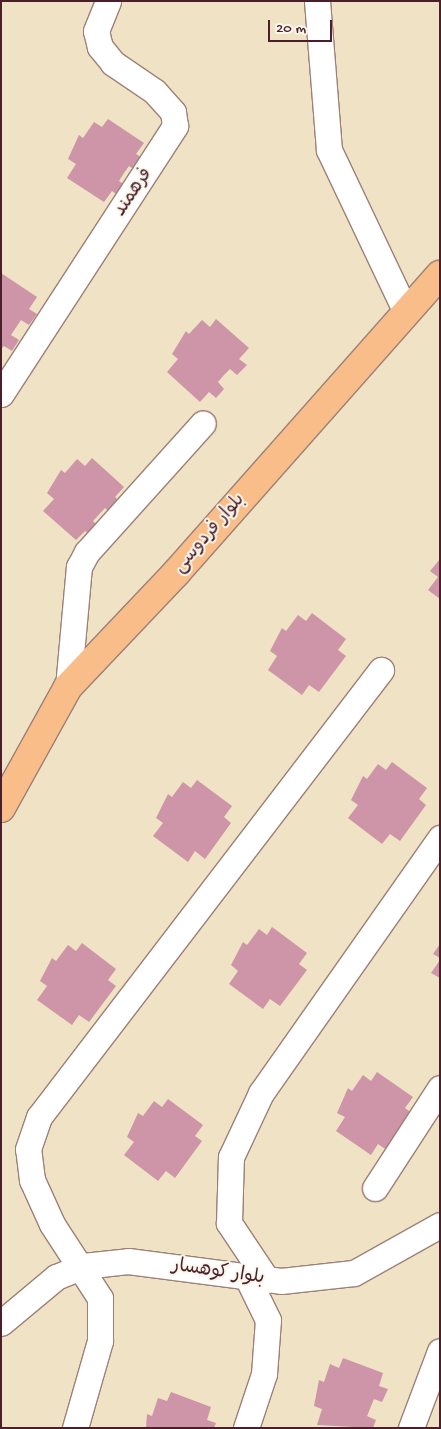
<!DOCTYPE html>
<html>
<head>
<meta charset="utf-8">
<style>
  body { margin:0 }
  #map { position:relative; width:441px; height:1429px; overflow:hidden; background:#f0e2c4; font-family:"Gochi Hand","Playpen Sans Arabic",sans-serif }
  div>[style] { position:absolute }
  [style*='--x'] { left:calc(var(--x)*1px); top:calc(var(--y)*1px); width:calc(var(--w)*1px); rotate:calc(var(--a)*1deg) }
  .building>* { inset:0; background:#cd95a7 }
  .roads { filter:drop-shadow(1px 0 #9d8078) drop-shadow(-1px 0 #9d8078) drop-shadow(0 1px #9d8078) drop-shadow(0 -1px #9d8078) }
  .minor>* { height:25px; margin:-12.5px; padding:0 12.5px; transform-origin:12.5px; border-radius:12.5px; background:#fff }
  .major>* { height:28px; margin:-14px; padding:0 14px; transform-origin:14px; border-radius:14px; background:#f8bd89 }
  span { translate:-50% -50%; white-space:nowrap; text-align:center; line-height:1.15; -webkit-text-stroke:4px #fbf7ec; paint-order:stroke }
  .street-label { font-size:19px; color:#4a1f2b }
  .frame { position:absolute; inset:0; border:2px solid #4a1f2b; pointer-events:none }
  .scale { position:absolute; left:268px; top:20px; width:64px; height:22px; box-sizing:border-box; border:2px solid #4a1f2b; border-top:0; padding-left:6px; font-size:15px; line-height:18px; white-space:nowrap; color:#4a1f2b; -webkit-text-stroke:4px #fbf7ec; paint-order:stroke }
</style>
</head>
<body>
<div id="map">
  <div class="building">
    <div style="clip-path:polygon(108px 119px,144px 143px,136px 154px,144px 159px,136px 171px,129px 166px,124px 173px,119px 181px,126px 186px,120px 197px,112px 191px,104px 202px,67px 178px,76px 164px,68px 159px,79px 135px,83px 138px,94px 122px,102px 127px)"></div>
    <div style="clip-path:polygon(1px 273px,37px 297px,29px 309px,37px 314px,29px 325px,21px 320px,11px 335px,19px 340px,12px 351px,4px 346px,1px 349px)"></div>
    <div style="clip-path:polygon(216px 319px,249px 348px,239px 359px,247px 365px,237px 375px,230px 369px,224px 375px,218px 382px,224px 389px,216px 398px,209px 392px,200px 402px,167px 372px,178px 359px,172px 354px,186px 331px,189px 334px,202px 320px,210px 327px)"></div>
    <div style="clip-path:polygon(92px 458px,124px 487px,115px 497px,122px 503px,112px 514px,105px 508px,93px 521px,100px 528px,92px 537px,85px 531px,76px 540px,43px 511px,54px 499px,47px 493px,61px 470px,65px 473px,77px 459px,85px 466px)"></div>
    <div style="clip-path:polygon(440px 559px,440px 599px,428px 590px,438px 577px,430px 571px)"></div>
    <div style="clip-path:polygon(312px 613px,346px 639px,338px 650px,346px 656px,319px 692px,309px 685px,302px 695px,268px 670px,277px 656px,270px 651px,282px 628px,286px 631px,298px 615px,306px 621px)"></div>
    <div style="clip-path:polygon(392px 762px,427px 788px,419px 799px,426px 805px,400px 841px,390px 834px,382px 844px,348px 818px,358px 805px,351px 800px,363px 776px,367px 779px,378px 764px,386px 770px)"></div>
    <div style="clip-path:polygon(197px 780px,232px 806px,224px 817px,231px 823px,205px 859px,195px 851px,188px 862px,153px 836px,163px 823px,156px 818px,168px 794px,172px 797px,183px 782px,191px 788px)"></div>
    <div style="clip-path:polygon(272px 927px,307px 953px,299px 964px,307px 970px,280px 1006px,270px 999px,263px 1009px,229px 984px,238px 971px,231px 965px,243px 942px,247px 945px,259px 929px,267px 935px)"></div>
    <div style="clip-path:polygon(82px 943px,116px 969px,108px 980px,116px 986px,89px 1022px,79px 1015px,72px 1025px,37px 1000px,47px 986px,40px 981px,52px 958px,56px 961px,68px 945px,76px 951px)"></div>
    <div style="clip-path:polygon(440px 944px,440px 958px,433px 954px)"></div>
    <div style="clip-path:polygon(440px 960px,440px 978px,431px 973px)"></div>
    <div style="clip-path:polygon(377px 1072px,413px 1097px,405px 1108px,413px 1114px,388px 1151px,378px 1144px,371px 1155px,336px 1131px,345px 1117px,337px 1113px,348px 1088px,352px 1091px,363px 1075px,371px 1081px)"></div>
    <div style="clip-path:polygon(168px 1099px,203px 1125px,195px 1136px,202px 1141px,175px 1178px,166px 1171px,158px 1181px,124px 1155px,134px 1142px,127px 1137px,138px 1113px,143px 1116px,154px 1101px,162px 1107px)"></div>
    <div style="clip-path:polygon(343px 1358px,383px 1373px,379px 1386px,388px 1389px,382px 1402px,374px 1399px,367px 1416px,376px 1420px,373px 1428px,317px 1425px,322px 1409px,314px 1406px,319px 1380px,324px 1382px,330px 1364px,339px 1368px)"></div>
    <div style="clip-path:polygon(171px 1392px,211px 1407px,207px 1420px,216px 1423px,214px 1428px,146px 1428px,147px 1414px,152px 1416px,158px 1398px,167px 1401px)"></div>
  </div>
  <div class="roads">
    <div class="minor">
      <div style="--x:317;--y:1;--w:149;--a:85.4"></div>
      <div style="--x:329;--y:150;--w:177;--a:64.6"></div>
      <div style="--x:1;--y:394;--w:320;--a:-57"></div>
      <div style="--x:175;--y:126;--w:14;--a:-98"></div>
      <div style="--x:173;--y:112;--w:28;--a:-132"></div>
      <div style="--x:154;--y:91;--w:50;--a:-145.7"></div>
      <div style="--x:113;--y:63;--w:21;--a:-129"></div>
      <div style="--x:100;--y:47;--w:16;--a:-104"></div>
      <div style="--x:96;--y:31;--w:32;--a:-68"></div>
      <div style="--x:68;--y:687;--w:121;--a:-84.8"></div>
      <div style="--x:79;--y:567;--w:17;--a:-62"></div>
      <div style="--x:87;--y:552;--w:173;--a:-48"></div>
      <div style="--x:375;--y:1188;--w:119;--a:-57"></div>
      <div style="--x:267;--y:1280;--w:69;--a:-123.7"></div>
      <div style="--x:229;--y:1223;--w:66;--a:-88.3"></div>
      <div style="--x:231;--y:1157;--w:71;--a:-64.9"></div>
      <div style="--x:261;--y:1093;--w:312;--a:-54.9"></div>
      <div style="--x:1;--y:1323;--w:72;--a:-39.9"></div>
      <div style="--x:56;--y:1277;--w:29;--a:-22"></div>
      <div style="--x:83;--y:1266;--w:45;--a:-6.3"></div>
      <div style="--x:128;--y:1261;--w:154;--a:7.4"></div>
      <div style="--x:281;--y:1281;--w:73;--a:-6.3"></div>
      <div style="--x:354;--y:1273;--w:98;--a:-29.2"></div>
      <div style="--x:75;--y:1428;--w:91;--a:-74"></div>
      <div style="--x:100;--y:1341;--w:43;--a:-90"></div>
      <div style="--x:100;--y:1298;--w:88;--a:-123"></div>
      <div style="--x:52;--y:1224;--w:48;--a:-114.4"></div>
      <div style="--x:32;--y:1180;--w:31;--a:-97"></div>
      <div style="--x:28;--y:1149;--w:34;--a:-71"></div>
      <div style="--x:39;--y:1117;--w:563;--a:-52.58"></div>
      <div style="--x:246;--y:1428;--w:57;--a:-71.6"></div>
      <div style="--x:264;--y:1374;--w:54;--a:-85.8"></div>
      <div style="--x:268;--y:1320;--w:46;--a:-116"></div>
      <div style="--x:411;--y:1428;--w:82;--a:-69.4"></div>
    </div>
    <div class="major">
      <div style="--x:1;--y:808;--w:138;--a:-61"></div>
      <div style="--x:68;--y:687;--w:157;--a:-46.5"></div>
      <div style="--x:176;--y:573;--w:398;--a:-48.5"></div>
    </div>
  </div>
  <div class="street-label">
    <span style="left:134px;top:193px;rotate:-56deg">فرهمند</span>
    <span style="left:210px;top:534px;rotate:-49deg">بلوار فردوسی</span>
    <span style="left:218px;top:1273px;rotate:8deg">بلوار کوهسار</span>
  </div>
  <div class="frame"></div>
  <div class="scale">20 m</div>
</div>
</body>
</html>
